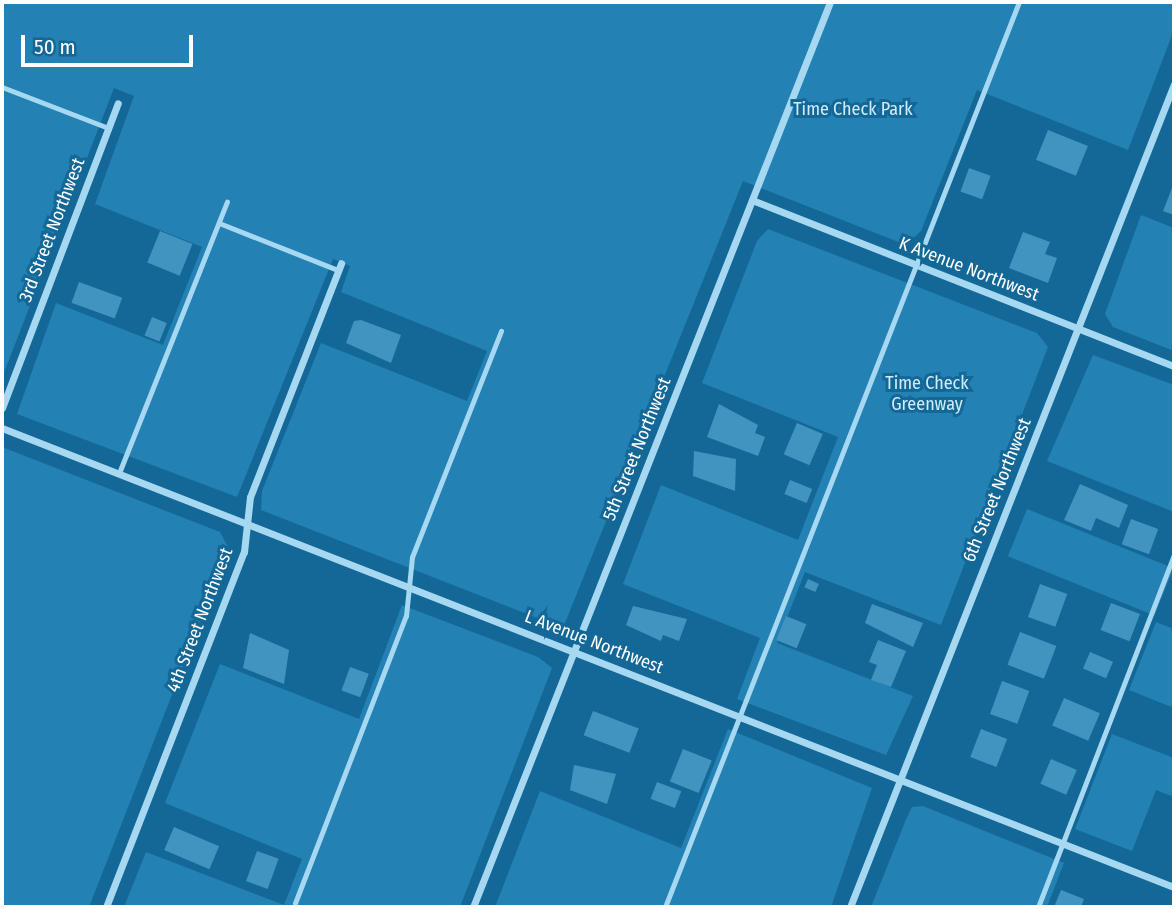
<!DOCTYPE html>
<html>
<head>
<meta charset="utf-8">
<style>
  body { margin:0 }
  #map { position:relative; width:1176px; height:909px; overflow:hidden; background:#146897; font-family:"Fira Sans Condensed",sans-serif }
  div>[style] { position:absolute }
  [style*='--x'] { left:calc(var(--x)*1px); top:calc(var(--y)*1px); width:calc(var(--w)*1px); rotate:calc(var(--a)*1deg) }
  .green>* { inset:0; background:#2381b4; transform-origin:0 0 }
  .building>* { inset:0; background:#4194c0; transform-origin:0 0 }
  .service>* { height:5px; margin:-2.5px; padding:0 2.5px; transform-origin:2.5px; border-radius:2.5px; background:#a6d8f2 }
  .minor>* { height:7px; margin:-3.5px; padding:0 3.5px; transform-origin:3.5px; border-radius:3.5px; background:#a6d8f2 }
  span { translate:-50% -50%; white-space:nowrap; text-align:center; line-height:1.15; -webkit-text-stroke:6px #146897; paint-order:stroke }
  .park-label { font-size:18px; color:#ceecfd }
  .street-label { font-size:18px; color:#fff }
  .frame { position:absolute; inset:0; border:4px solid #fff; pointer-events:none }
  .scale { position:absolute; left:21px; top:35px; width:172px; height:32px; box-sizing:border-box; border:4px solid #fff; border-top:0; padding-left:9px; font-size:21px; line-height:24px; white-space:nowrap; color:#fff; -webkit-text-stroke:5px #146897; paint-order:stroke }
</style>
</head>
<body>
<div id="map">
  <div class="green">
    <div style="clip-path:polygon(2px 2px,1174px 2px,1174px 30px,1128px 150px,977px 90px,921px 231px,906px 245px,743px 181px,563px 628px,261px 510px,262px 491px,321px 343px,467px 401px,487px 351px,341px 292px,350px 266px,333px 259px,237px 497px,17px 414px,56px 303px,163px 345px,202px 247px,95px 204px,134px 96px,114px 88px,2px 378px)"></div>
    <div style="clip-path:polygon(1141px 215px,1174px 228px,1174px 351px,1113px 327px,1105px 314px)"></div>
    <div style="clip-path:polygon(768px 229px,1037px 333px,1048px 347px,941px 625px,805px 572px,777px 643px,913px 696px,886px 755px,737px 699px,760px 638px,623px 584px,661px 485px,798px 540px,838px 437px,702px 383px,757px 241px)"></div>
    <div style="clip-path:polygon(1093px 355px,1174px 385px,1174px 512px,1047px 461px)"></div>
    <div style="clip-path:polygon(2px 447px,220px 532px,229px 549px,89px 907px,2px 907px)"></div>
    <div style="left:1027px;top:509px;width:158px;height:51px;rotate:22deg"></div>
    <div style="clip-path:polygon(402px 605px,538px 657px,552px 668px,460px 907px,124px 907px,146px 852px,284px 905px,302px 859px,165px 803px,220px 664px,359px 719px)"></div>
    <div style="clip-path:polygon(1156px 622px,1174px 629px,1174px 708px,1129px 690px)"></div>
    <div style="clip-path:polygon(728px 729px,872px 788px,831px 907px,495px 907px,540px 791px,681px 848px)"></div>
    <div style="clip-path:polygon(1112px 734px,1174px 758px,1174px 797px,1156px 790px,1132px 851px,1075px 829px)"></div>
    <div style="clip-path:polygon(923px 806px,1064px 863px,1047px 907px,871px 907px,907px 817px,912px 807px)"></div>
  </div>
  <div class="building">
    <div style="left:1048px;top:130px;width:43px;height:32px;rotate:22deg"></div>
    <div style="left:969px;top:168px;width:23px;height:25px;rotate:20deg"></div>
    <div style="clip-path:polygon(1174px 183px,1174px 215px,1163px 211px)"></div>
    <div style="left:160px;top:231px;width:35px;height:34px;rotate:22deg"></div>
    <div style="clip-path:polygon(1023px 232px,1050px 242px,1045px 254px,1057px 258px,1048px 283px,1009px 268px)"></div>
    <div style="left:79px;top:282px;width:46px;height:22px;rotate:20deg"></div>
    <div style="left:152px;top:317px;width:16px;height:20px;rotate:22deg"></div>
    <div style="clip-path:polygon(361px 320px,401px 335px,391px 363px,346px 343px,354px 321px)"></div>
    <div style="clip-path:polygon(719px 404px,758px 425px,755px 433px,765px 437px,758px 456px,707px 437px)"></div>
    <div style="left:797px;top:423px;width:28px;height:34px;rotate:23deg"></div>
    <div style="clip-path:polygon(694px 451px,736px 459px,735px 491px,693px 476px)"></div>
    <div style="left:790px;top:480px;width:24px;height:15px;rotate:22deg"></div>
    <div style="clip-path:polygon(1080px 484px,1128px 505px,1119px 528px,1096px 518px,1091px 531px,1064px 520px)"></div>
    <div style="left:1131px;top:519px;width:29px;height:27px;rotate:20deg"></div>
    <div style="left:808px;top:579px;width:12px;height:9px;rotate:24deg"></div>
    <div style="left:1040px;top:584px;width:29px;height:35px;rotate:20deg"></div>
    <div style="left:1111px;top:603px;width:31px;height:29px;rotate:21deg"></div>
    <div style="clip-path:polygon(872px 604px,923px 623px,913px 647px,865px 623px)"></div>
    <div style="clip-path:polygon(633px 606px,687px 619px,679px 641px,663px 635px,661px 641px,626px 625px)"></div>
    <div style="left:786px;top:616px;width:22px;height:26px;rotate:22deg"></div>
    <div style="left:1020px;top:632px;width:39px;height:35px;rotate:21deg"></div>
    <div style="clip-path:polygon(250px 633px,289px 650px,284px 684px,243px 668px)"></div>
    <div style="clip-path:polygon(878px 640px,906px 651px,891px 687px,871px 680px,877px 665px,869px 662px)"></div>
    <div style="left:1090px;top:652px;width:25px;height:18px;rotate:23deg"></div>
    <div style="left:350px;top:667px;width:20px;height:25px;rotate:20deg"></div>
    <div style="left:1002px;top:681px;width:29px;height:35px;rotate:20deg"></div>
    <div style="left:1064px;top:698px;width:39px;height:30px;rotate:23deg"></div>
    <div style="left:593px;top:711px;width:49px;height:26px;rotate:21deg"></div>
    <div style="left:981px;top:729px;width:28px;height:30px;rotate:21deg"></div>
    <div style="left:683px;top:749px;width:31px;height:35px;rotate:22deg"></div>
    <div style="left:1051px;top:759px;width:28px;height:27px;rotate:23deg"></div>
    <div style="clip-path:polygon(574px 765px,616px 774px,607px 804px,570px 790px)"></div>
    <div style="left:657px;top:782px;width:26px;height:18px;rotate:21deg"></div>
    <div style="left:174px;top:827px;width:49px;height:25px;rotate:23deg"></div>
    <div style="left:257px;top:851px;width:23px;height:32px;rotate:20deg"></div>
    <div style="clip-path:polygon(1061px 890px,1084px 899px,1081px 907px,1054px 907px)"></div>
  </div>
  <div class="service">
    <div style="--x:2;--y:87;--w:114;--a:21.1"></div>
    <div style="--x:219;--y:223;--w:128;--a:21.6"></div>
    <div style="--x:119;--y:473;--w:292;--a:-68.3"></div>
    <div style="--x:295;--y:903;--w:308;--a:-68.9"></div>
    <div style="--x:406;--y:616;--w:59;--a:-84.2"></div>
    <div style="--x:412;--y:557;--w:243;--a:-68.5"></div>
    <div style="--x:665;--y:907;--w:972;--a:-68.64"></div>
    <div style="--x:1038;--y:907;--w:378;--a:-68.9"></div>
  </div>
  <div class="minor">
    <div style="--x:752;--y:200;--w:453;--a:21.5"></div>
    <div style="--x:2;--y:408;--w:326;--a:-69.2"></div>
    <div style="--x:2;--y:428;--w:1259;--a:21.39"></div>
    <div style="--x:106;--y:907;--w:381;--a:-68.8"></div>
    <div style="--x:244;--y:552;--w:55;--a:-83.8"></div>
    <div style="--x:250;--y:497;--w:251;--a:-68.7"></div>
    <div style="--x:473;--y:907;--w:973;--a:-68.47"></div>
    <div style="--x:850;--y:907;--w:884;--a:-68.51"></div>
  </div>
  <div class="park-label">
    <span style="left:853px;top:109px">Time Check Park</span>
    <span style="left:927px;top:394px">Time Check<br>Greenway</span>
  </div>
  <div class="street-label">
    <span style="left:52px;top:230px;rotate:-69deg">3rd Street Northwest</span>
    <span style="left:969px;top:269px;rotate:21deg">K Avenue Northwest</span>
    <span style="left:637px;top:449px;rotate:-68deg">5th Street Northwest</span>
    <span style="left:997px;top:490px;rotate:-68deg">6th Street Northwest</span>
    <span style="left:200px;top:620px;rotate:-69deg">4th Street Northwest</span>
    <span style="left:594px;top:642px;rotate:21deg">L Avenue Northwest</span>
  </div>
  <div class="frame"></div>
  <div class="scale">50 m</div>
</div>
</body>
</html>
